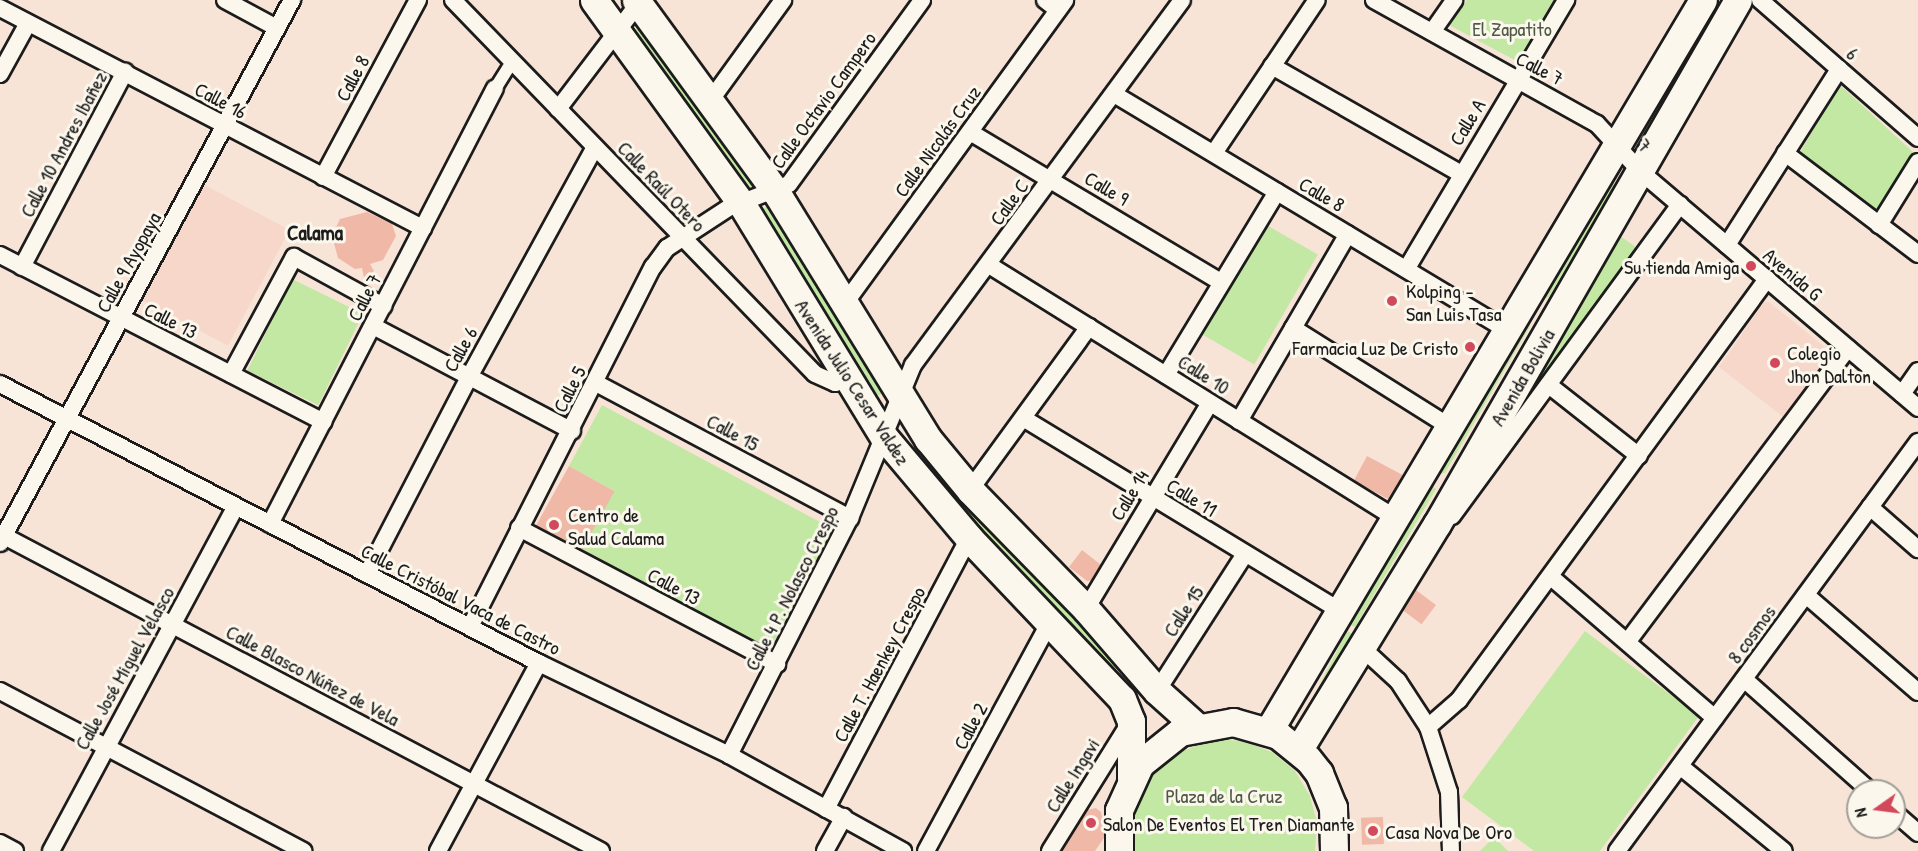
<!DOCTYPE html>
<html>
<head>
<meta charset="utf-8">
<style>
  body { margin:0 }
  #map { position:relative; width:1918px; height:851px; overflow:hidden; background:#f8e4d7; font-family:"Patrick Hand",sans-serif }
  div>[style] { position:absolute }
  [style*='--x'] { left:calc(var(--x)*1px); top:calc(var(--y)*1px); width:calc(var(--w)*1px); rotate:calc(var(--a)*1deg) }
  .built>* { inset:0; background:#f6d7c9; transform-origin:0 0 }
  .green>* { inset:0; background:#c2e8a3; transform-origin:0 0 }
  .building>* { inset:0; background:#f0b8a7; transform-origin:0 0 }
  .roads { filter:drop-shadow(2px 0 #1c1c1c) drop-shadow(-2px 0 #1c1c1c) drop-shadow(0 2px #1c1c1c) drop-shadow(0 -2px #1c1c1c) }
  .pedestrian>* { height:12px; margin:-6px; padding:0 6px; transform-origin:6px; border-radius:6px; background:#fbf7ec }
  .minor>* { height:16px; margin:-8px; padding:0 8px; transform-origin:8px; border-radius:8px; background:#fbf7ec }
  .primary>* { height:27px; margin:-13.5px; padding:0 13.5px; transform-origin:13.5px; border-radius:13.5px; background:#fbf7ec }
  .dots>* { width:16px; height:16px; translate:-50% -50%; box-sizing:border-box; border:3px solid #fbf7ec; border-radius:50% }
  span { translate:-50% -50%; white-space:nowrap; text-align:center; line-height:1.15; -webkit-text-stroke:6px #fbf7ec; paint-order:stroke }
  .park-label { font-size:20px; color:#4e5944 }
  .street-label { font-size:20px; color:#1c1c1c }
  .poi-label { font-size:20px; color:#1c1c1c }
  .right { translate:-100% -50%; text-align:right }
  .left { translate:0 -50%; text-align:left }
  .neighbourhood-label { font-size:21px; color:#1c1c1c; font-weight:700 }
  .north { position:absolute; left:1846px; top:779px; width:60px; height:60px; box-sizing:border-box; background:#fbf7ec; border:2px solid #a29f99; border-radius:50%; rotate:256deg; font-size:16px; font-weight:700; line-height:24px; text-align:center; color:#1c1c1c }
  .north::after { content:''; display:block; margin:auto; width:21px; height:27px; background:#d1495b; clip-path:polygon(50% 0,100% 100%,50% 72%,0 100%) }
</style>
</head>
<body>
<div id="map">
  <div class="built">
    <div style="left:203px;top:184px;width:98px;height:131px;rotate:28deg"></div>
    <div style="clip-path:polygon(1764px 302px,1769px 302px,1832px 353px,1787px 420px,1719px 367px)"></div>
  </div>
  <div class="green">
    <div style="clip-path:polygon(1467px 0,1559px 0,1522px 64px,1449px 25px)"></div>
    <div style="clip-path:polygon(1715px 0,1726px 0,1648px 133px,1640px 133px,1638px 126px)"></div>
    <div style="clip-path:polygon(638px 26px,645px 27px,756px 186px,752px 191px,748px 191px,630px 37px)"></div>
    <div style="clip-path:polygon(1839px 84px,1914px 153px,1877px 214px,1798px 156px)"></div>
    <div style="clip-path:polygon(1613px 177px,1614px 186px,1549px 297px,1543px 299px,1541px 292px,1606px 180px)"></div>
    <div style="clip-path:polygon(769px 206px,884px 390px,880px 395px,872px 395px,759px 210px)"></div>
    <div style="left:1265px;top:224px;width:61px;height:127px;rotate:30deg"></div>
    <div style="clip-path:polygon(1616px 233px,1640px 250px,1462px 497px)"></div>
    <div style="left:292px;top:279px;width:79px;height:102px;rotate:26deg"></div>
    <div style="clip-path:polygon(1529px 319px,1530px 326px,1445px 473px,1439px 474px,1437px 468px)"></div>
    <div style="clip-path:polygon(602px 405px,833px 529px,767px 655px,579px 554px,614px 491px,569px 466px)"></div>
    <div style="clip-path:polygon(917px 445px,923px 446px,1120px 667px,1107px 670px,979px 540px,911px 449px)"></div>
    <div style="clip-path:polygon(1430px 484px,1436px 489px,1355px 627px,1346px 623px)"></div>
    <div style="left:1347px;top:631px;width:9px;height:97px;rotate:27deg"></div>
    <div style="clip-path:polygon(1585px 631px,1699px 716px,1600px 851px,1534px 851px,1462px 797px)"></div>
    <div style="clip-path:polygon(1213px 739px,1244px 741px,1272px 752px,1295px 771px,1310px 796px,1317px 823px,1315px 851px,1135px 851px,1132px 833px,1136px 804px,1150px 777px,1170px 756px)"></div>
    <div style="clip-path:polygon(1494px 837px,1508px 851px,1480px 851px)"></div>
  </div>
  <div class="building">
    <div style="clip-path:polygon(367px 212px,392px 224px,396px 236px,383px 260px,370px 264px,374px 271px,364px 278px,362px 268px,355px 269px,338px 258px,332px 236px,340px 219px)"></div>
    <div style="left:1367px;top:456px;width:43px;height:28px;rotate:28deg"></div>
    <div style="left:569px;top:466px;width:52px;height:72px;rotate:29deg"></div>
    <div style="clip-path:polygon(1082px 550px,1105px 568px,1096px 580px,1087px 581px,1069px 567px)"></div>
    <div style="left:1412px;top:587px;width:30px;height:24px;rotate:37deg"></div>
    <div style="clip-path:polygon(1096px 808px,1101px 812px,1106px 835px,1095px 851px,1061px 851px,1087px 810px)"></div>
    <div style="left:1383px;top:817px;width:27px;height:22px;rotate:88deg"></div>
  </div>
  <div class="roads">
    <div class="pedestrian">
      <div style="--x:495;--y:89;--w:32;--a:-58"></div>
    </div>
    <div class="minor">
      <div style="--x:225;--y:0;--w:59;--a:28.3"></div>
      <div style="--x:453;--y:0;--w:520;--a:45.93"></div>
      <div style="--x:815;--y:374;--w:22;--a:24"></div>
      <div style="--x:835;--y:383;--w:14;--a:-17"></div>
      <div style="--x:1045;--y:0;--w:16;--a:38"></div>
      <div style="--x:1374;--y:0;--w:255;--a:29.1"></div>
      <div style="--x:1597;--y:124;--w:65;--a:47.5"></div>
      <div style="--x:1641;--y:172;--w:364;--a:40.4"></div>
      <div style="--x:1760;--y:0;--w:210;--a:41.1"></div>
      <div style="--x:0;--y:8;--w:477;--a:27.5"></div>
      <div style="--x:1432;--y:32;--w:39;--a:-55"></div>
      <div style="--x:1272;--y:66;--w:218;--a:29.7"></div>
      <div style="--x:0;--y:74;--w:58;--a:-61.2"></div>
      <div style="--x:1114;--y:94;--w:460;--a:31"></div>
      <div style="--x:710;--y:101;--w:125;--a:-54.1"></div>
      <div style="--x:558;--y:109;--w:137;--a:-52.7"></div>
      <div style="--x:970;--y:132;--w:292;--a:30.9"></div>
      <div style="--x:1214;--y:153;--w:184;--a:-56.1"></div>
      <div style="--x:1785;--y:153;--w:167;--a:37.2"></div>
      <div style="--x:323;--y:177;--w:201;--a:-61.8"></div>
      <div style="--x:1879;--y:225;--w:74;--a:-58.2"></div>
      <div style="--x:1727;--y:245;--w:209;--a:-57.5"></div>
      <div style="--x:0;--y:255;--w:364;--a:27.3"></div>
      <div style="--x:989;--y:265;--w:478;--a:31.9"></div>
      <div style="--x:22;--y:267;--w:221;--a:-62.2"></div>
      <div style="--x:1407;--y:268;--w:312;--a:-59.3"></div>
      <div style="--x:843;--y:306;--w:378;--a:-54"></div>
      <div style="--x:373;--y:326;--w:225;--a:27.8"></div>
      <div style="--x:1293;--y:328;--w:186;--a:32.2"></div>
      <div style="--x:231;--y:374;--w:133;--a:-61.7"></div>
      <div style="--x:294;--y:257;--w:102;--a:28.8"></div>
      <div style="--x:1166;--y:375;--w:214;--a:-58.8"></div>
      <div style="--x:596;--y:383;--w:288;--a:28"></div>
      <div style="--x:0;--y:384;--w:607;--a:27.37"></div>
      <div style="--x:539;--y:663;--w:211;--a:25.8"></div>
      <div style="--x:729;--y:755;--w:199;--a:28.9"></div>
      <div style="--x:1550;--y:386;--w:113;--a:38.2"></div>
      <div style="--x:1902;--y:394;--w:28;--a:-55"></div>
      <div style="--x:1023;--y:418;--w:371;--a:31.3"></div>
      <div style="--x:1239;--y:421;--w:216;--a:-59.8"></div>
      <div style="--x:970;--y:490;--w:202;--a:-53.9"></div>
      <div style="--x:1870;--y:507;--w:64;--a:41.2"></div>
      <div style="--x:1452;--y:516;--w:386;--a:-53.8"></div>
      <div style="--x:270;--y:524;--w:490;--a:-62.7"></div>
      <div style="--x:519;--y:528;--w:292;--a:27.8"></div>
      <div style="--x:4;--y:536;--w:675;--a:27.82"></div>
      <div style="--x:0;--y:543;--w:617;--a:-61.73"></div>
      <div style="--x:367;--y:574;--w:220;--a:-62.6"></div>
      <div style="--x:468;--y:379;--w:264;--a:-61.3"></div>
      <div style="--x:1551;--y:577;--w:216;--a:40.7"></div>
      <div style="--x:1806;--y:595;--w:148;--a:40.9"></div>
      <div style="--x:1086;--y:609;--w:240;--a:-59"></div>
      <div style="--x:470;--y:627;--w:404;--a:-63.1"></div>
      <div style="--x:653;--y:267;--w:24;--a:-54"></div>
      <div style="--x:667;--y:248;--w:75;--a:-33.1"></div>
      <div style="--x:730;--y:207;--w:63;--a:-21.3"></div>
      <div style="--x:789;--y:184;--w:227;--a:-54.1"></div>
      <div style="--x:1628;--y:641;--w:366;--a:-53.1"></div>
      <div style="--x:1361;--y:647;--w:50;--a:42.6"></div>
      <div style="--x:1398;--y:681;--w:55;--a:56.9"></div>
      <div style="--x:1428;--y:727;--w:68;--a:72.1"></div>
      <div style="--x:1449;--y:792;--w:59;--a:88.1"></div>
      <div style="--x:1744;--y:679;--w:169;--a:41.6"></div>
      <div style="--x:0;--y:691;--w:343;--a:27.8"></div>
      <div style="--x:1157;--y:691;--w:163;--a:-57.3"></div>
      <div style="--x:1428;--y:727;--w:41;--a:-41.1"></div>
      <div style="--x:1459;--y:700;--w:522;--a:-53.81"></div>
      <div style="--x:729;--y:755;--w:266;--a:-63"></div>
      <div style="--x:850;--y:518;--w:165;--a:-67.6"></div>
      <div style="--x:913;--y:365;--w:453;--a:-53.6"></div>
      <div style="--x:1680;--y:766;--w:134;--a:39.3"></div>
      <div style="--x:826;--y:809;--w:306;--a:-62.2"></div>
      <div style="--x:1894;--y:812;--w:32;--a:41"></div>
      <div style="--x:0;--y:843;--w:17;--a:28"></div>
      <div style="--x:51;--y:851;--w:391;--a:-61.8"></div>
      <div style="--x:438;--y:851;--w:213;--a:-61.8"></div>
      <div style="--x:825;--y:851;--w:39;--a:-61"></div>
      <div style="--x:926;--y:851;--w:260;--a:-61.6"></div>
      <div style="--x:1050;--y:851;--w:150;--a:-58.1"></div>
      <div style="--x:1617;--y:851;--w:508;--a:-53.65"></div>
    </div>
    <div class="primary">
      <div style="--x:594;--y:0;--w:251;--a:54.1"></div>
      <div style="--x:741;--y:203;--w:274;--a:58.6"></div>
      <div style="--x:884;--y:437;--w:132;--a:49.9"></div>
      <div style="--x:969;--y:538;--w:222;--a:46.5"></div>
      <div style="--x:1122;--y:699;--w:24;--a:68"></div>
      <div style="--x:1131;--y:721;--w:57;--a:90"></div>
      <div style="--x:636;--y:0;--w:238;--a:53.9"></div>
      <div style="--x:776;--y:192;--w:290;--a:58.4"></div>
      <div style="--x:928;--y:439;--w:66;--a:50.5"></div>
      <div style="--x:970;--y:490;--w:166;--a:45.7"></div>
      <div style="--x:1086;--y:609;--w:108;--a:49.1"></div>
      <div style="--x:1157;--y:691;--w:52;--a:41.9"></div>
      <div style="--x:1269;--y:730;--w:849;--a:-59.27"></div>
      <div style="--x:1299;--y:749;--w:264;--a:-58.5"></div>
      <div style="--x:1437;--y:524;--w:604;--a:-60.13"></div>
      <div style="--x:1119;--y:851;--w:41;--a:-90"></div>
      <div style="--x:1119;--y:810;--w:51;--a:-65.5"></div>
      <div style="--x:1140;--y:764;--w:51;--a:-38.7"></div>
      <div style="--x:1180;--y:732;--w:54;--a:-10.7"></div>
      <div style="--x:1233;--y:722;--w:47;--a:16.1"></div>
      <div style="--x:1278;--y:735;--w:38;--a:39"></div>
      <div style="--x:1308;--y:759;--w:18;--a:52"></div>
      <div style="--x:1319;--y:773;--w:37;--a:68"></div>
      <div style="--x:1333;--y:807;--w:44;--a:88.7"></div>
    </div>
  </div>
  <div class="dots">
    <div style="left:1751px;top:266px;background:#d1495b"></div>
    <div style="left:1392px;top:301px;background:#d1495b"></div>
    <div style="left:1470px;top:347px;background:#d1495b"></div>
    <div style="left:1775px;top:363px;background:#d1495b"></div>
    <div style="left:554px;top:525px;background:#d1495b"></div>
    <div style="left:1091px;top:823px;background:#d1495b"></div>
    <div style="left:1373px;top:831px;background:#d1495b"></div>
  </div>
  <div class="park-label">
    <span style="left:1512px;top:28px">El Zapatito</span>
    <span style="left:1224px;top:795px">Plaza de la Cruz</span>
  </div>
  <div class="street-label">
    <span style="left:1853px;top:53px;rotate:41deg">6</span>
    <span style="left:1540px;top:68px;rotate:27deg">Calle 7</span>
    <span style="left:352px;top:78px;rotate:-62deg">Calle 8</span>
    <span style="left:221px;top:100px;rotate:28deg">Calle 16</span>
    <span style="left:823px;top:100px;rotate:-54deg">Calle Octavio Campero</span>
    <span style="left:1467px;top:122px;rotate:-59deg">Calle A</span>
    <span style="left:937px;top:141px;rotate:-54deg">Calle Nicolás Cruz</span>
    <span style="left:63px;top:144px;rotate:-62deg">Calle 10 Andres Ibañez</span>
    <span style="left:1645px;top:145px;rotate:47deg">7</span>
    <span style="left:662px;top:186px;rotate:46deg">Calle Raúl Otero</span>
    <span style="left:1107px;top:188px;rotate:31deg">Calle 9</span>
    <span style="left:1322px;top:194px;rotate:30deg">Calle 8</span>
    <span style="left:1009px;top:202px;rotate:-54deg">Calle C</span>
    <span style="left:128px;top:262px;rotate:-61deg">Calle 9 Ayopaya</span>
    <span style="left:1793px;top:274px;rotate:40deg">Avenida G</span>
    <span style="left:364px;top:297px;rotate:-63deg">Calle 7</span>
    <span style="left:171px;top:320px;rotate:27deg">Calle 13</span>
    <span style="left:460px;top:349px;rotate:-61deg">Calle 6</span>
    <span style="left:1204px;top:374px;rotate:32deg">Calle 10</span>
    <span style="left:1522px;top:377px;rotate:-60deg">Avenida Bolivia</span>
    <span style="left:853px;top:382px;rotate:57deg">Avenida Julio Cesar Valdez</span>
    <span style="left:569px;top:389px;rotate:-63deg">Calle 5</span>
    <span style="left:733px;top:432px;rotate:28deg">Calle 15</span>
    <span style="left:1129px;top:495px;rotate:-59deg">Calle 14</span>
    <span style="left:1192px;top:497px;rotate:31deg">Calle 11</span>
    <span style="left:674px;top:586px;rotate:28deg">Calle 13</span>
    <span style="left:791px;top:588px;rotate:-63deg">Calle 4 P. Nolasco Crespo</span>
    <span style="left:461px;top:599px;rotate:27deg">Calle Cristóbal Vaca de Castro</span>
    <span style="left:1183px;top:611px;rotate:-57deg">Calle 15</span>
    <span style="left:1751px;top:634px;rotate:-54deg">8 cosmos</span>
    <span style="left:879px;top:664px;rotate:-62deg">Calle T. Haenkey Crespo</span>
    <span style="left:124px;top:668px;rotate:-61deg">Calle José Miguel Velasco</span>
    <span style="left:313px;top:675px;rotate:28deg">Calle Blasco Núñez de Vela</span>
    <span style="left:970px;top:726px;rotate:-62deg">Calle 2</span>
    <span style="left:1072px;top:775px;rotate:-58deg">Calle Ingavi</span>
  </div>
  <div class="poi-label">
    <span class="right" style="left:1739px;top:266px">Su tienda Amiga</span>
    <span class="left" style="left:1406px;top:302px">Kolping -<br>San Luis Tasa</span>
    <span class="right" style="left:1458px;top:347px">Farmacia Luz De Cristo</span>
    <span class="left" style="left:1787px;top:364px">Colegio<br>Jhon Dalton</span>
    <span class="left" style="left:568px;top:526px">Centro de<br>Salud Calama</span>
    <span class="left" style="left:1103px;top:823px">Salon De Eventos El Tren Diamante</span>
    <span class="left" style="left:1385px;top:831px">Casa Nova De Oro</span>
  </div>
  <div class="neighbourhood-label">
    <span style="left:315px;top:233px">Calama</span>
  </div>
  <div class="north">N</div>
</div>
</body>
</html>
